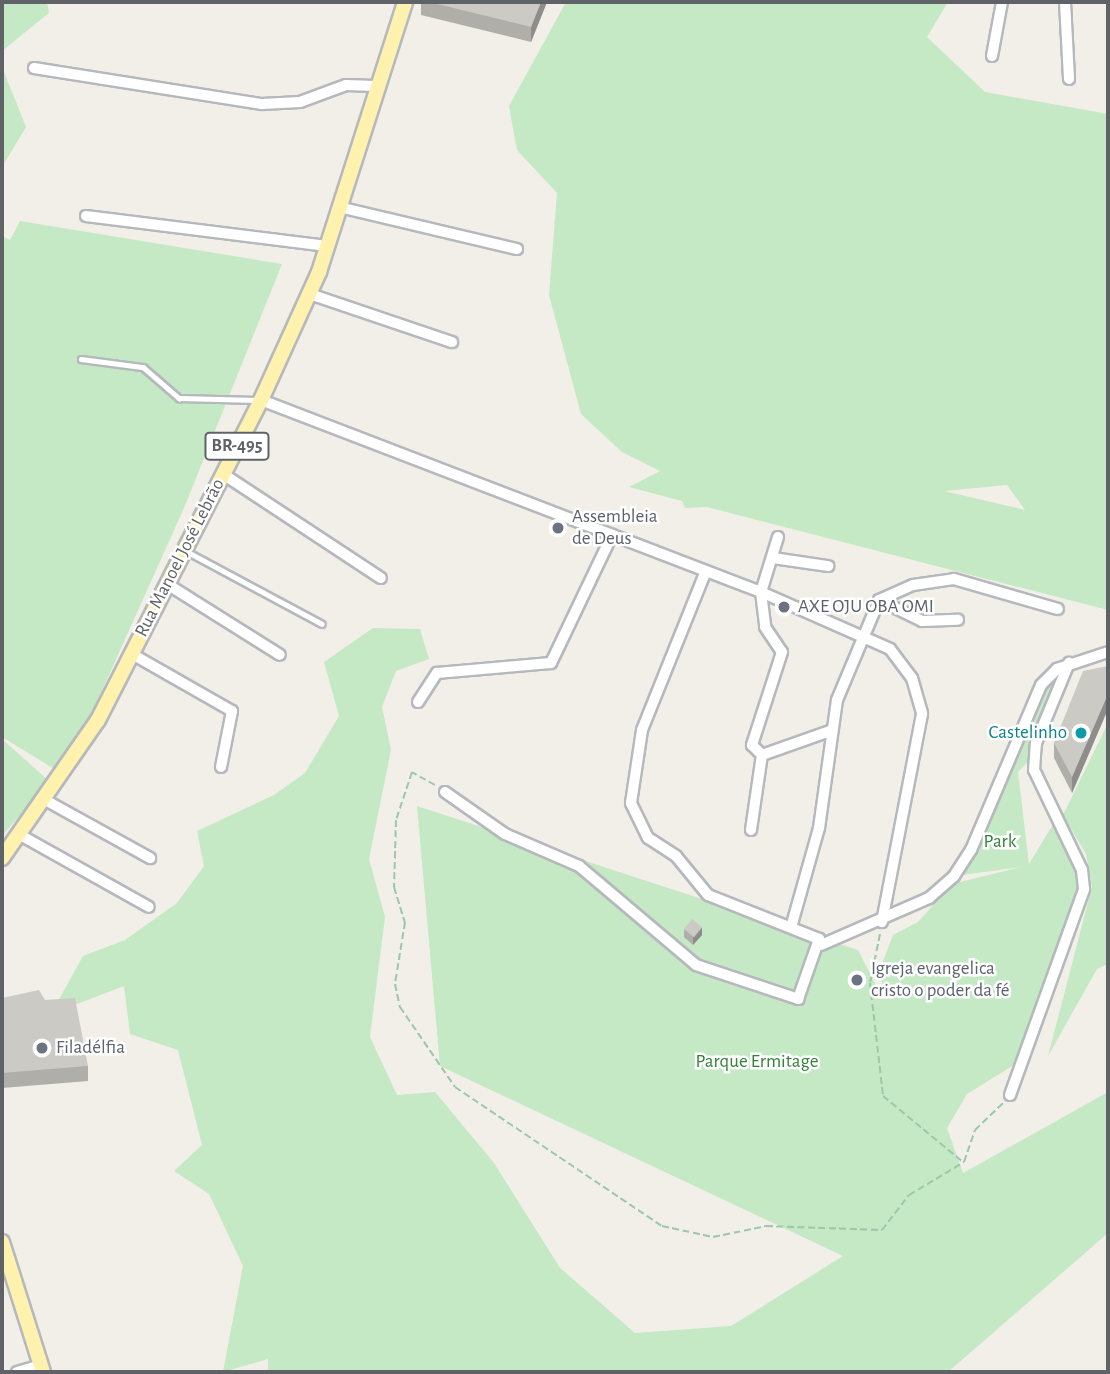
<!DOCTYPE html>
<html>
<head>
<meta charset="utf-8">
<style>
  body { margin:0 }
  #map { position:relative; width:1110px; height:1374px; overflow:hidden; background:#f1efe8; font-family:"Alegreya Sans",sans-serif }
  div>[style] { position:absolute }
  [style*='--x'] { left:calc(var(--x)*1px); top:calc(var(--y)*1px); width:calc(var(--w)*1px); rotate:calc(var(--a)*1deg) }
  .green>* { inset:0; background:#c5e8c5 }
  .path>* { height:2px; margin-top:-1px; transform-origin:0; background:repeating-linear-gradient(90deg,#9cc7a9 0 7px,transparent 0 10.5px) }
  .roads { filter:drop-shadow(2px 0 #b5b8bc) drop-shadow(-2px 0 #b5b8bc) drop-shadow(0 2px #b5b8bc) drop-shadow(0 -2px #b5b8bc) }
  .service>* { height:4.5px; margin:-2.25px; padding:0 2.25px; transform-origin:2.25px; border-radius:2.25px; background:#fff }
  .minor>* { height:10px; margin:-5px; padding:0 5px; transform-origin:5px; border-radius:5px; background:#fff }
  .primary>* { height:14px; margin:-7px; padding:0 7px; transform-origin:7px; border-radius:7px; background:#fff2af }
  .wall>* { inset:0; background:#afaea9 }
  .shaded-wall>* { inset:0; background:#8f8d8a }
  .building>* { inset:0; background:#cccac5; transform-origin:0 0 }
  .dots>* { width:19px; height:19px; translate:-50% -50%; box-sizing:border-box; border:4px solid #fff; border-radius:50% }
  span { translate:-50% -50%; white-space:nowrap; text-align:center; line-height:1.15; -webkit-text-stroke:5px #fff; paint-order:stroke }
  .shield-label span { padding:2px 5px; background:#fff; border:2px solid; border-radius:5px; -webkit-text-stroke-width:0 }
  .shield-label { font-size:18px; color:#5f6368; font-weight:700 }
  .worship-label { font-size:19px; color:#5b616d }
  .left { translate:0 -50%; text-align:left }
  .street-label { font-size:19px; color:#5f6368 }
  .culture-label { font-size:19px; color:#0d838f }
  .right { translate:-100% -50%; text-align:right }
  .park-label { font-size:19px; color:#348238 }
  .frame { position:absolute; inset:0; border:4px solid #5f6368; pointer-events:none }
</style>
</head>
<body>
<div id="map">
  <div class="green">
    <div style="clip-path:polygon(2px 2px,47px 2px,49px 13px,2px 51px)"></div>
    <div style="clip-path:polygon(evenodd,566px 2px,948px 2px,927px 37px,985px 92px,1108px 114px,1108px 610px,707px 507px,685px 508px,682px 501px,629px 487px,660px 471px,622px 452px,581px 414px,549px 295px,557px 193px,517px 150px,509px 106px,566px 2px,1007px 485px,1025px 510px,944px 491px,945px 491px,1007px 485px)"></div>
    <div style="clip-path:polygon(2px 67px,26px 127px,2px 167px)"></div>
    <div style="clip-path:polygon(20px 221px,282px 264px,184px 508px,64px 775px,2px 737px,2px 236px,10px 240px)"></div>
    <div style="clip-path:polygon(373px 628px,420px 629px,429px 659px,396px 671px,382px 707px,391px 750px,369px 859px,385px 917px,370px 1037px,397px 1095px,435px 1092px,494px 1163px,560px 1268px,635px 1333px,731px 1326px,843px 1256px,440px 1066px,417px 806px,858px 950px,882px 997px,882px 964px,893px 935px,918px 922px,952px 884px,1021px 867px,954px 876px,1057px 669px,1033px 756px,1018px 772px,1029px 864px,1052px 826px,1073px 858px,1079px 884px,1030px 1055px,967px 1094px,947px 1128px,963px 1173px,1108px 1092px,1108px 1233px,948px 1372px,268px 1372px,268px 1359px,223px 1372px,243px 1266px,209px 1194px,174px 1171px,202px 1145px,178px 1050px,130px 1034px,124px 986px,77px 1004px,57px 1003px,83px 956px,125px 940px,177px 903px,204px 866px,197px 831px,274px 795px,305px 773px,339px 716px,324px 662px)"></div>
    <div style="clip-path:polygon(1108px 723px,1108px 964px,1097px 969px,1048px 1056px,1092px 887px,1086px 854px,1063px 815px)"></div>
    <div style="clip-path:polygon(2px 739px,49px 781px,2px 836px)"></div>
  </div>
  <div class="path">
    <div style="--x:435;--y:785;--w:26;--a:-151"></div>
    <div style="--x:412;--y:772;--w:51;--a:108.4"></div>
    <div style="--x:396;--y:820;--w:67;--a:91.7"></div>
    <div style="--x:394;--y:887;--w:37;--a:73"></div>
    <div style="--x:405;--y:922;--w:63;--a:99.2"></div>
    <div style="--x:395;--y:984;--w:24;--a:78"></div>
    <div style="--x:400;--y:1007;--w:97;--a:55.5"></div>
    <div style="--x:455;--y:1087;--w:249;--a:33.9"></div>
    <div style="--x:662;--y:1226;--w:52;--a:12.2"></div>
    <div style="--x:713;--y:1237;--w:54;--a:-11.7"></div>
    <div style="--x:766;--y:1226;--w:116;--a:2"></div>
    <div style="--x:882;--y:1230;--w:44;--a:-52.4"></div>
    <div style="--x:909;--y:1195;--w:64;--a:-31"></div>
    <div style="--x:964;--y:1162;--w:34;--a:-71"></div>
    <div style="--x:975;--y:1130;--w:39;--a:-44"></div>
    <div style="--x:880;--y:934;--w:50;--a:101.5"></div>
    <div style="--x:870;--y:983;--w:114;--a:83.4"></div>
    <div style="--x:883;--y:1096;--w:104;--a:39.5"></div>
  </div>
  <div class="roads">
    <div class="service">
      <div style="--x:81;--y:359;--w:63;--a:7.4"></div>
      <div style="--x:143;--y:367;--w:48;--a:40.7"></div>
      <div style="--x:179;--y:398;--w:78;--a:1.5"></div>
      <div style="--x:186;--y:551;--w:154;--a:28.2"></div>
    </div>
    <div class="minor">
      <div style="--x:1065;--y:2;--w:77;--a:87"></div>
      <div style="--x:992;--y:56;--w:55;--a:-79.5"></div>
      <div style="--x:34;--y:68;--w:231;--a:9"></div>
      <div style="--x:262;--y:104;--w:38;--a:-3"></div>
      <div style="--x:300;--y:102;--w:49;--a:-20.3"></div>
      <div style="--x:346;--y:85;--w:29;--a:2"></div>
      <div style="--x:339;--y:207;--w:183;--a:13.3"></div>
      <div style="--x:86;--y:216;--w:243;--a:7.1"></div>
      <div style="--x:310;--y:294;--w:150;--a:18.7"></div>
      <div style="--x:261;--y:400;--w:536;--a:21.01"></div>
      <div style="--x:761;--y:592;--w:141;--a:23.8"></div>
      <div style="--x:890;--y:649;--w:36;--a:53"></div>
      <div style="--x:912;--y:678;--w:37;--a:74"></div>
      <div style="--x:922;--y:714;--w:212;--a:100.9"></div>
      <div style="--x:223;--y:474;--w:189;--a:33.4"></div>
      <div style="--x:778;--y:537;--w:58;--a:107.2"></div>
      <div style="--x:761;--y:592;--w:35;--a:83"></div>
      <div style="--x:765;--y:627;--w:30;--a:56"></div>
      <div style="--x:782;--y:652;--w:98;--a:107.9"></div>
      <div style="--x:752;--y:745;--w:14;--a:45"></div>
      <div style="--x:762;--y:755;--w:72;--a:-19.4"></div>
      <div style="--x:773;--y:558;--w:56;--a:8.3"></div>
      <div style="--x:167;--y:584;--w:133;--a:32.1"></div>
      <div style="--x:879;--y:600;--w:48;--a:26"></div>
      <div style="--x:922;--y:621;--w:36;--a:-2"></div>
      <div style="--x:132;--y:654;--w:115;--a:29.7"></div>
      <div style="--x:232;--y:711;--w:57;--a:101.1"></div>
      <div style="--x:418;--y:702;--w:35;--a:-57"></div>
      <div style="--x:437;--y:673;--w:114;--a:-5"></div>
      <div style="--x:551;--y:663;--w:142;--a:-64.5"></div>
      <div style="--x:445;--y:792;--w:73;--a:35"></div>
      <div style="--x:505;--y:834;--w:81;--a:23.4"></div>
      <div style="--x:579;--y:866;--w:153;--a:40.2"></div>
      <div style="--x:696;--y:965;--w:108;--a:18.4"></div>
      <div style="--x:798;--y:999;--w:64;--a:-70.7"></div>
      <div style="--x:819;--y:939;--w:119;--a:-158.4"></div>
      <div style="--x:708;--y:895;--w:50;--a:-129.4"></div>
      <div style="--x:676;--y:856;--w:33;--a:-147"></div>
      <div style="--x:648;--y:838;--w:39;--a:-116"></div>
      <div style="--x:631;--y:803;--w:74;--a:-81.4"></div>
      <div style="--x:642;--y:730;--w:169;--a:-68.1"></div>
      <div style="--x:47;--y:801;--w:118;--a:29"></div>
      <div style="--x:751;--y:830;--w:76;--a:-81.7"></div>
      <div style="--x:22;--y:836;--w:145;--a:29.2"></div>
      <div style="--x:792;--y:924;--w:100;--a:-74.3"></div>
      <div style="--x:819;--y:828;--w:129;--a:-82"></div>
      <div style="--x:837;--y:700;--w:108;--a:-67.2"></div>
      <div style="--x:879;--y:600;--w:37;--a:-24"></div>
      <div style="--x:913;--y:585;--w:41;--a:-8.3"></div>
      <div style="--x:954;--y:579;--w:108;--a:16.1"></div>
      <div style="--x:821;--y:945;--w:118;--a:-23.5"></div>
      <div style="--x:929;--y:898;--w:33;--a:-41"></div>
      <div style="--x:954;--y:876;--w:31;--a:-57"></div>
      <div style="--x:971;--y:850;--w:179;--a:-67"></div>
      <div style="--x:1041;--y:685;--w:23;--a:-45"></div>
      <div style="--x:1057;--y:669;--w:54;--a:-18.4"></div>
      <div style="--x:1010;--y:1095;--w:219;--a:-70.2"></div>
      <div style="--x:1084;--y:889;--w:19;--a:-96"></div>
      <div style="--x:1082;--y:870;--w:111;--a:-115.6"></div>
      <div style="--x:1034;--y:770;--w:27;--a:-86"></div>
      <div style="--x:1036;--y:743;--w:87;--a:-67.6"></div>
      <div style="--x:17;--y:1372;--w:25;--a:-16"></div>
    </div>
    <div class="primary">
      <div style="--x:2;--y:858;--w:168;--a:-55.2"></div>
      <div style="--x:98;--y:720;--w:359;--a:-63"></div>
      <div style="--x:261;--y:400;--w:141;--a:-65.6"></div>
      <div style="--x:319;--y:272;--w:283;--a:-72.3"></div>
      <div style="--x:2;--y:1242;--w:136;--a:72.5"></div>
    </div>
  </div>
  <div class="wall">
    <div style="clip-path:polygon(421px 2px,547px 2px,531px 42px,421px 15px)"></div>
    <div style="clip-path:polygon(1108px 666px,1108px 709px,1072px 793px,1054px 758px,1054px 743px)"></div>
    <div style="clip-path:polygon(684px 929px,702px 935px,693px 945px,684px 937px)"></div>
    <div style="clip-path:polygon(2px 998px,88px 1066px,88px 1081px,2px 1088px)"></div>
  </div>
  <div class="shaded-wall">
    <div style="clip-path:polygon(541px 2px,547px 2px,531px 42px,531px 27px)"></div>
    <div style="clip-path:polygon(1108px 694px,1108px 709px,1072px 793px,1072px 777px)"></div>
    <div style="clip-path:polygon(702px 927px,702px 935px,693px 945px,693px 937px)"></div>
  </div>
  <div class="building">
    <div style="clip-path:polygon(429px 2px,541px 2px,531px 27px)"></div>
    <div style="clip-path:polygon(1108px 666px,1108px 694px,1072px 777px,1054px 743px,1083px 671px)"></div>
    <div style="left:692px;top:919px;width:13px;height:13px;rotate:39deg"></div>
    <div style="clip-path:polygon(39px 990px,45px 1000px,75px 998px,88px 1066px,2px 1073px,2px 998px)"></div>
  </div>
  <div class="dots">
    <div style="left:558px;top:528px;background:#6b7280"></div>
    <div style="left:784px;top:607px;background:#6b7280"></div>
    <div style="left:1081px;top:733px;background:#0f9aa8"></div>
    <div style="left:857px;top:980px;background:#6b7280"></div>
    <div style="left:42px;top:1048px;background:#6b7280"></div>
  </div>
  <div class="shield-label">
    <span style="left:237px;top:446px">BR-495</span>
  </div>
  <div class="worship-label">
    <span class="left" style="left:572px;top:528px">Assembleia<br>de Deus</span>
    <span class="left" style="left:798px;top:607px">AXE OJU OBA OMI</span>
    <span class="left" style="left:871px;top:980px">Igreja evangelica<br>cristo o poder da fé</span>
    <span class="left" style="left:56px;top:1048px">Filadélfia</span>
  </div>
  <div class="street-label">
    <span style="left:180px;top:558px;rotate:-63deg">Rua Manoel José Lebrão</span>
  </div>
  <div class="culture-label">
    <span class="right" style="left:1067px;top:733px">Castelinho</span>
  </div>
  <div class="park-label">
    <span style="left:1000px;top:842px">Park</span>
    <span style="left:757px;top:1062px">Parque Ermitage</span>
  </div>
  <div class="frame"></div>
</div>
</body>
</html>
